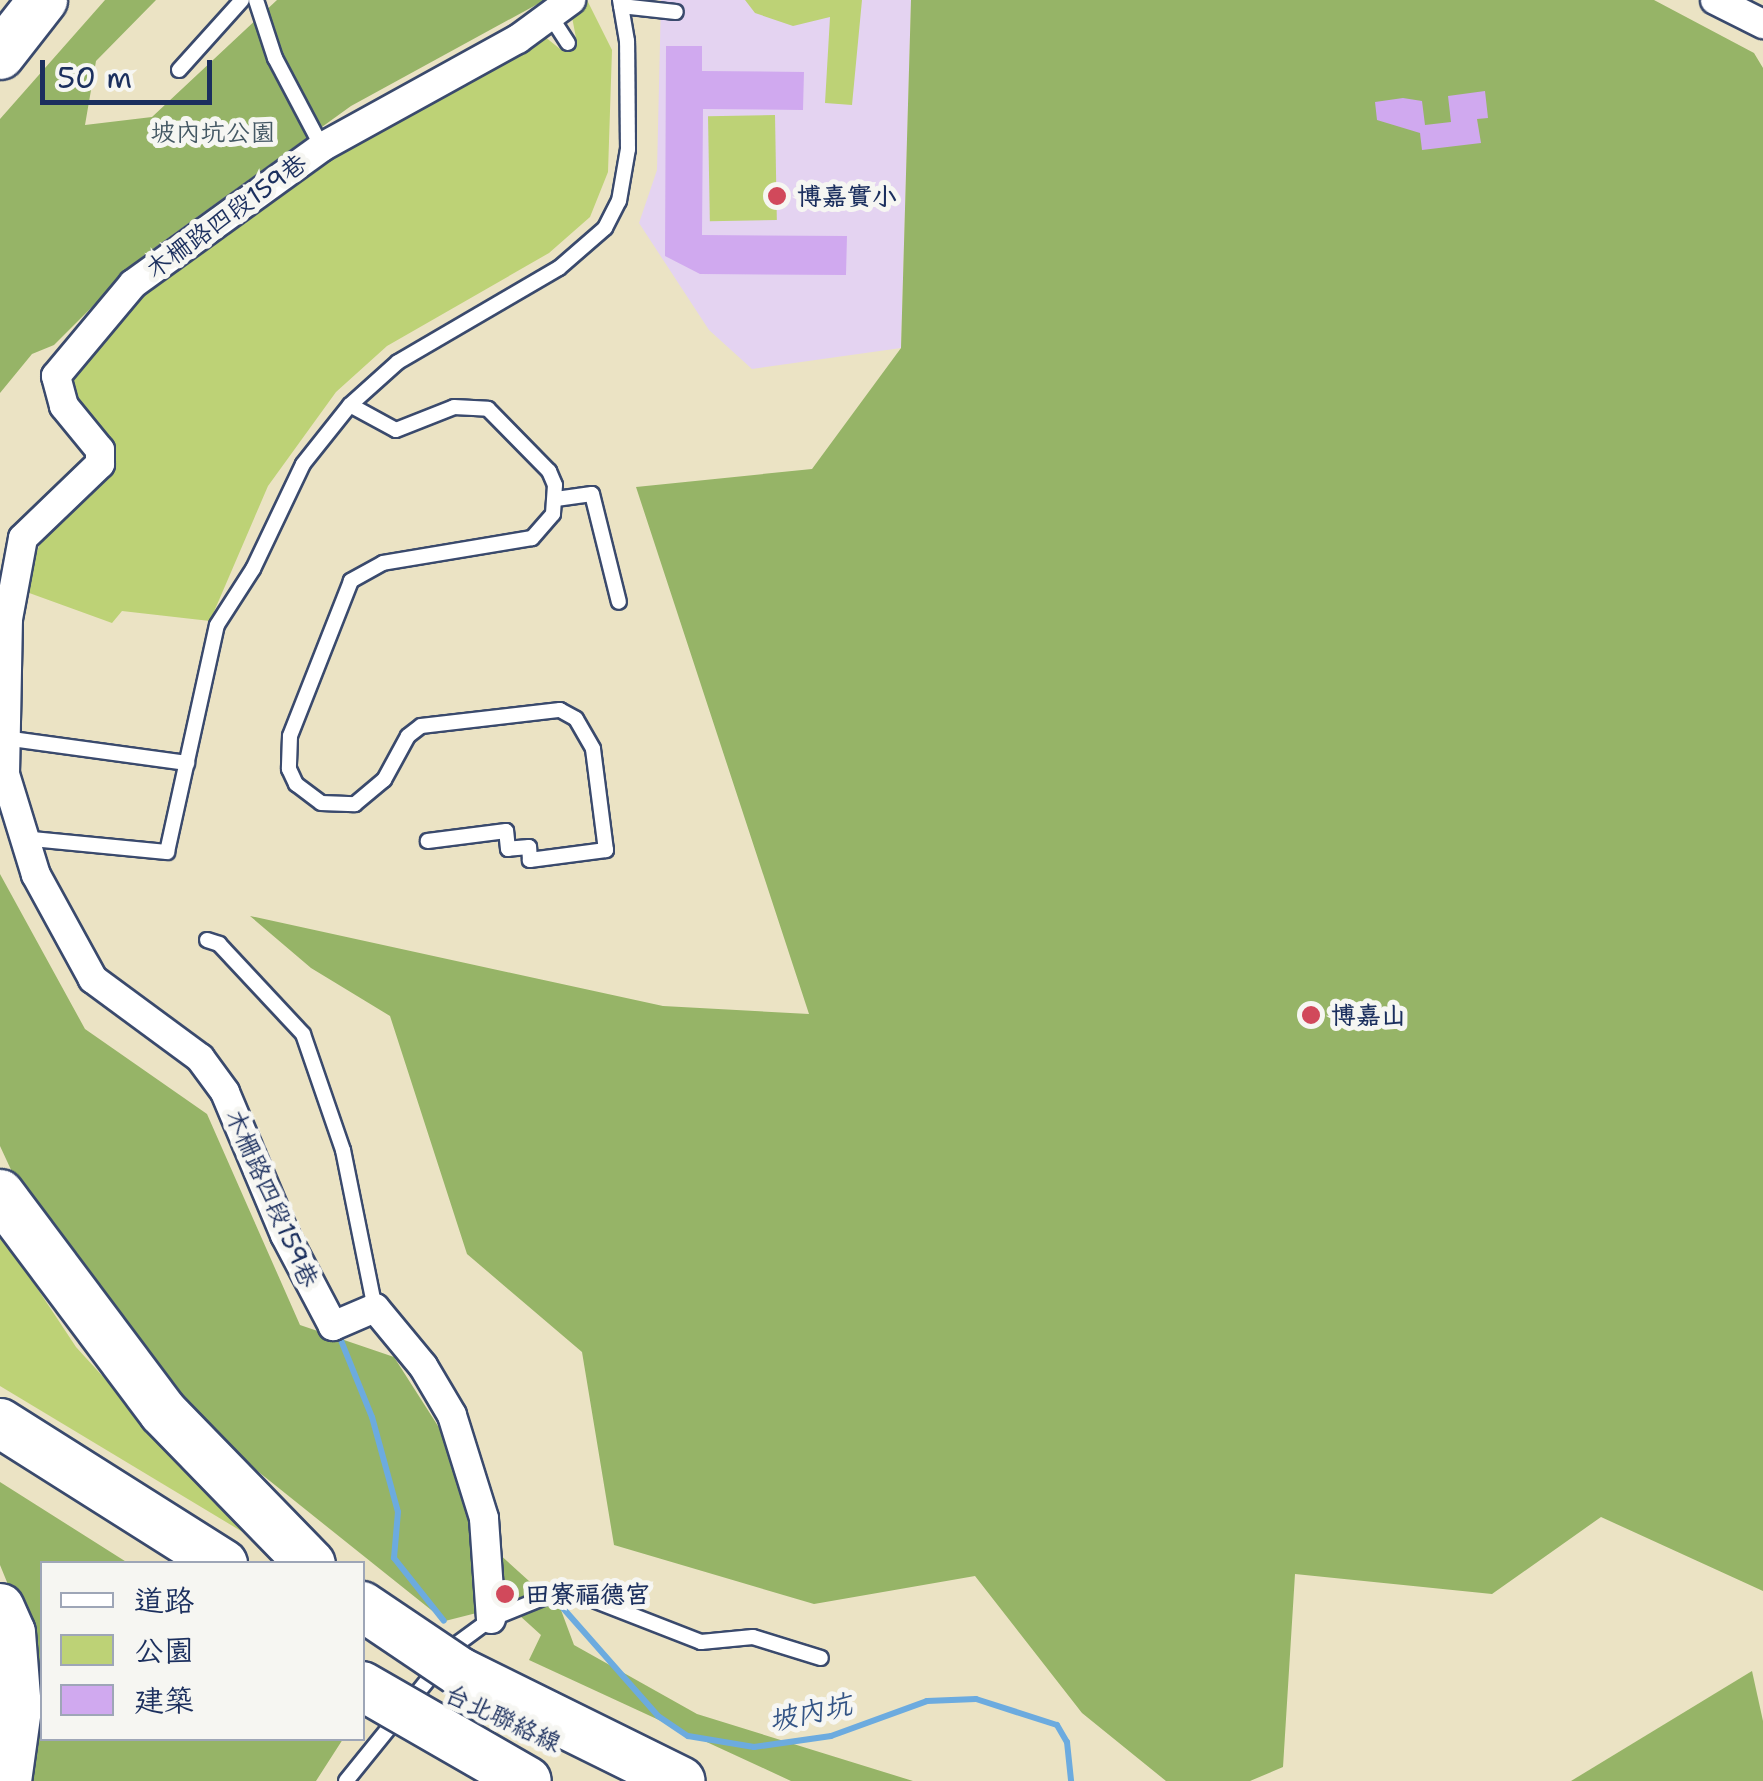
<!DOCTYPE html>
<html>
<head>
<meta charset="utf-8">
<style>
  body { margin:0 }
  #map { position:relative; width:1763px; height:1781px; overflow:hidden; background:#ebe3c4; font-family:"Shantell Sans","LXGW WenKai TC",sans-serif }
  div>[style] { position:absolute }
  [style*='--x'] { left:calc(var(--x)*1px); top:calc(var(--y)*1px); width:calc(var(--w)*1px); rotate:calc(var(--a)*1deg) }
  .built>* { inset:0; background:#e4d3f1 }
  .green>* { inset:0; background:#bdd276; transform-origin:0 0 }
  .forest>* { inset:0; background:#96b467 }
  .stream>* { height:6px; margin:-3px; padding:0 3px; transform-origin:3px; border-radius:3px; background:#6cabdf }
  .building>* { inset:0; background:#d0a9ef }
  .roads { filter:drop-shadow(2px 0 #3a4a6d) drop-shadow(-2px 0 #3a4a6d) drop-shadow(0 2px #3a4a6d) drop-shadow(0 -2px #3a4a6d) }
  .lane>* { height:14px; margin:-7px; padding:0 7px; transform-origin:7px; border-radius:7px; background:#fff }
  .street>* { height:28px; margin:-14px; padding:0 14px; transform-origin:14px; border-radius:14px; background:#fff }
  .highway>* { height:48px; margin:-24px; padding:0 24px; transform-origin:24px; border-radius:24px; background:#fff }
  .bridges { filter:drop-shadow(2px 0 #3a4a6d) drop-shadow(-2px 0 #3a4a6d) drop-shadow(0 2px #3a4a6d) drop-shadow(0 -2px #3a4a6d) }
  .highway-bridge>* { height:48px; margin:-24px; padding:0 24px; transform-origin:24px; border-radius:24px; background:#fff }
  .dots>* { width:28px; height:28px; translate:-50% -50%; box-sizing:border-box; border:5px solid #f6f6f2; border-radius:50% }
  span { translate:-50% -50%; white-space:nowrap; text-align:center; line-height:1.15; -webkit-text-stroke:10px #f6f6f2; paint-order:stroke }
  .park-label { font-size:25px; color:#445864 }
  .poi-label { font-size:25px; color:#1b2f5e; font-weight:700 }
  .left { translate:0 -50%; text-align:left }
  .street-label { font-size:25px; color:#1b2f5e }
  .water-label { font-size:28px; color:#335485; font-style:italic }
  .legend { position:absolute; left:40px; top:1561px; width:325px; height:180px; box-sizing:border-box; background:#f6f6f2; border:2px solid #9ea6b7; margin:0; padding:12px 18px; list-style:none; font-size:30px; color:#1b2f5e }
  .legend li { display:flex; align-items:center; gap:20px; height:50px }
  .legend b { width:50px; border:2px solid #9ea6b7 }
  .scale { position:absolute; left:40px; top:60px; width:172px; height:45px; box-sizing:border-box; border:5px solid #1b2f5e; border-top:0; padding-left:12px; font-size:30px; line-height:35px; white-space:nowrap; color:#1b2f5e; -webkit-text-stroke:8px #f6f6f2; paint-order:stroke }
</style>
</head>
<body>
<div id="map">
  <div class="built">
    <div style="clip-path:polygon(661px 0,911px 0,901px 348px,752px 369px,709px 330px,639px 223px,657px 170px)"></div>
  </div>
  <div class="green">
    <div style="clip-path:polygon(587px 0,612px 50px,608px 172px,590px 217px,549px 253px,387px 346px,336px 392px,268px 486px,210px 621px,122px 611px,112px 623px,21px 590px,49px 522px,106px 475px,67px 393px,69px 378px,154px 279px,228px 236px,269px 197px,331px 155px,544px 36px,560px 49px,576px 38px,572px 17px)"></div>
    <div style="clip-path:polygon(745px 0,862px 0,852px 105px,825px 103px,830px 17px,793px 26px,755px 13px)"></div>
    <div style="left:775px;top:115px;width:105px;height:67px;rotate:89deg"></div>
    <div style="clip-path:polygon(0 1232px,76px 1347px,246px 1534px,0 1386px)"></div>
  </div>
  <div class="forest">
    <div style="clip-path:polygon(105px 0,156px 0,96px 61px,85px 125px,152px 117px,277px 0,545px 0,351px 106px,143px 256px,54px 345px,32px 354px,0 393px,0 119px)"></div>
    <div style="clip-path:polygon(911px 0,1654px 0,1754px 53px,1763px 68px,1763px 1591px,1601px 1517px,1492px 1594px,1295px 1574px,1283px 1767px,1250px 1781px,1166px 1781px,1082px 1713px,975px 1576px,814px 1604px,614px 1545px,582px 1352px,467px 1254px,390px 1016px,311px 968px,250px 916px,663px 1006px,809px 1014px,636px 487px,812px 469px,901px 348px)"></div>
    <div style="clip-path:polygon(0 874px,85px 1029px,207px 1114px,300px 1325px,394px 1357px,445px 1437px,487px 1543px,561px 1610px,574px 1645px,697px 1714px,913px 1781px,791px 1781px,529px 1660px,541px 1635px,508px 1605px,445px 1621px,216px 1438px,19px 1187px,0 1146px)"></div>
    <div style="clip-path:polygon(0 1482px,128px 1563px,42px 1564px,42px 1738px,343px 1739px,316px 1781px,30px 1781px,36px 1653px,0 1565px)"></div>
    <div style="clip-path:polygon(1752px 1671px,1763px 1721px,1763px 1781px,1571px 1781px)"></div>
  </div>
  <div class="stream">
    <div style="--x:338;--y:1333;--w:91;--a:68"></div>
    <div style="--x:372;--y:1417;--w:98;--a:74.7"></div>
    <div style="--x:398;--y:1512;--w:46;--a:95"></div>
    <div style="--x:394;--y:1558;--w:80;--a:51.6"></div>
    <div style="--x:562;--y:1607;--w:145;--a:48.6"></div>
    <div style="--x:658;--y:1716;--w:36;--a:34"></div>
    <div style="--x:688;--y:1736;--w:67;--a:9.5"></div>
    <div style="--x:754;--y:1747;--w:78;--a:-8.1"></div>
    <div style="--x:831;--y:1736;--w:102;--a:-20"></div>
    <div style="--x:927;--y:1701;--w:49;--a:-2.3"></div>
    <div style="--x:976;--y:1699;--w:85;--a:17.8"></div>
    <div style="--x:1057;--y:1725;--w:20;--a:60"></div>
    <div style="--x:1067;--y:1742;--w:39;--a:84"></div>
  </div>
  <div class="building">
    <div style="clip-path:polygon(666px 46px,702px 46px,702px 71px,804px 72px,803px 110px,703px 109px,702px 235px,847px 236px,846px 275px,700px 274px,665px 256px)"></div>
    <div style="clip-path:polygon(1485px 91px,1488px 118px,1477px 119px,1481px 143px,1422px 150px,1420px 133px,1377px 120px,1375px 102px,1403px 98px,1422px 101px,1425px 125px,1451px 122px,1448px 96px)"></div>
  </div>
  <div class="roads">
    <div class="lane">
      <div style="--x:256;--y:0;--w:61;--a:71.9"></div>
      <div style="--x:275;--y:58;--w:101;--a:62.2"></div>
      <div style="--x:621;--y:6;--w:55;--a:6.2"></div>
      <div style="--x:551;--y:17;--w:31;--a:57"></div>
      <div style="--x:179;--y:70;--w:94;--a:-48"></div>
      <div style="--x:350;--y:405;--w:52;--a:28.5"></div>
      <div style="--x:396;--y:430;--w:62;--a:-21.6"></div>
      <div style="--x:454;--y:407;--w:34;--a:3"></div>
      <div style="--x:488;--y:409;--w:87;--a:45.5"></div>
      <div style="--x:549;--y:471;--w:15;--a:67"></div>
      <div style="--x:555;--y:485;--w:29;--a:94"></div>
      <div style="--x:553;--y:514;--w:32;--a:131"></div>
      <div style="--x:532;--y:538;--w:151;--a:170.5"></div>
      <div style="--x:383;--y:563;--w:37;--a:151"></div>
      <div style="--x:351;--y:581;--w:167;--a:111.5"></div>
      <div style="--x:290;--y:736;--w:33;--a:92"></div>
      <div style="--x:289;--y:769;--w:17;--a:65"></div>
      <div style="--x:296;--y:784;--w:31;--a:37"></div>
      <div style="--x:321;--y:803;--w:34;--a:2"></div>
      <div style="--x:355;--y:804;--w:38;--a:-40"></div>
      <div style="--x:384;--y:780;--w:50;--a:-61.4"></div>
      <div style="--x:408;--y:736;--w:16;--a:-38"></div>
      <div style="--x:421;--y:726;--w:140;--a:-6.6"></div>
      <div style="--x:560;--y:710;--w:18;--a:29"></div>
      <div style="--x:576;--y:719;--w:34;--a:60"></div>
      <div style="--x:593;--y:749;--w:102;--a:82.7"></div>
      <div style="--x:606;--y:850;--w:77;--a:172.5"></div>
      <div style="--x:530;--y:860;--w:13;--a:-94"></div>
      <div style="--x:529;--y:847;--w:21;--a:175"></div>
      <div style="--x:508;--y:849;--w:18;--a:-96"></div>
      <div style="--x:506;--y:831;--w:79;--a:172.7"></div>
      <div style="--x:556;--y:499;--w:36;--a:-8"></div>
      <div style="--x:592;--y:494;--w:111;--a:76"></div>
      <div style="--x:4;--y:738;--w:185;--a:7.8"></div>
      <div style="--x:21;--y:838;--w:147;--a:5.5"></div>
      <div style="--x:167;--y:852;--w:232;--a:-77.6"></div>
      <div style="--x:217;--y:625;--w:67;--a:-57.3"></div>
      <div style="--x:253;--y:569;--w:116;--a:-64.5"></div>
      <div style="--x:303;--y:464;--w:75;--a:-51.5"></div>
      <div style="--x:350;--y:405;--w:64;--a:-41.9"></div>
      <div style="--x:398;--y:362;--w:186;--a:-30.3"></div>
      <div style="--x:559;--y:268;--w:61;--a:-41"></div>
      <div style="--x:605;--y:228;--w:30;--a:-63"></div>
      <div style="--x:619;--y:201;--w:53;--a:-80.2"></div>
      <div style="--x:628;--y:149;--w:108;--a:-90.5"></div>
      <div style="--x:627;--y:41;--w:42;--a:-99.7"></div>
      <div style="--x:207;--y:940;--w:13;--a:18"></div>
      <div style="--x:219;--y:944;--w:123;--a:47"></div>
      <div style="--x:303;--y:1034;--w:123;--a:71"></div>
      <div style="--x:343;--y:1150;--w:161;--a:78.6"></div>
      <div style="--x:346;--y:1781;--w:176;--a:-51"></div>
      <div style="--x:457;--y:1644;--w:42;--a:-36.3"></div>
      <div style="--x:491;--y:1619;--w:80;--a:-22.1"></div>
      <div style="--x:565;--y:1589;--w:146;--a:21.3"></div>
      <div style="--x:701;--y:1642;--w:52;--a:-5.5"></div>
      <div style="--x:753;--y:1637;--w:71;--a:17.2"></div>
    </div>
    <div class="street">
      <div style="--x:1715;--y:0;--w:54;--a:26.6"></div>
      <div style="--x:491;--y:1619;--w:101;--a:-94"></div>
      <div style="--x:484;--y:1518;--w:108;--a:-107.3"></div>
      <div style="--x:452;--y:1415;--w:57;--a:-120.6"></div>
      <div style="--x:423;--y:1366;--w:75;--a:-129.6"></div>
      <div style="--x:375;--y:1308;--w:46;--a:156.8"></div>
      <div style="--x:333;--y:1326;--w:103;--a:-117.8"></div>
      <div style="--x:285;--y:1235;--w:155;--a:-112.8"></div>
      <div style="--x:225;--y:1092;--w:42;--a:-126.3"></div>
      <div style="--x:200;--y:1058;--w:133;--a:-143.6"></div>
      <div style="--x:93;--y:979;--w:119;--a:-118.7"></div>
      <div style="--x:36;--y:875;--w:106;--a:-107.1"></div>
      <div style="--x:5;--y:774;--w:155;--a:-88.9"></div>
      <div style="--x:8;--y:619;--w:82;--a:-79.5"></div>
      <div style="--x:23;--y:538;--w:107;--a:-43.9"></div>
      <div style="--x:100;--y:464;--w:14;--a:-90"></div>
      <div style="--x:100;--y:450;--w:57;--a:-129.3"></div>
      <div style="--x:64;--y:406;--w:31;--a:-105"></div>
      <div style="--x:56;--y:376;--w:120;--a:-50.1"></div>
      <div style="--x:133;--y:284;--w:233;--a:-35.9"></div>
      <div style="--x:322;--y:147;--w:224;--a:-28.9"></div>
      <div style="--x:518;--y:39;--w:66;--a:-36.3"></div>
    </div>
    <div class="highway">
      <div style="--x:0;--y:55;--w:70;--a:-52"></div>
      <div style="--x:0;--y:1194;--w:272;--a:53.2"></div>
      <div style="--x:163;--y:1412;--w:212;--a:45.8"></div>
      <div style="--x:0;--y:1423;--w:264;--a:32.3"></div>
      <div style="--x:0;--y:1608;--w:27;--a:66"></div>
      <div style="--x:11;--y:1633;--w:76;--a:85.5"></div>
      <div style="--x:17;--y:1709;--w:73;--a:97.9"></div>
    </div>
  </div>
  <div class="bridges">
    <div class="highway-bridge">
      <div style="--x:362;--y:1606;--w:118;--a:34"></div>
      <div style="--x:460;--y:1672;--w:246;--a:26.3"></div>
      <div style="--x:362;--y:1686;--w:190;--a:29.9"></div>
    </div>
  </div>
  <div class="dots">
    <div style="left:777px;top:196px;background:#d1495b"></div>
    <div style="left:1311px;top:1015px;background:#d1495b"></div>
    <div style="left:505px;top:1594px;background:#d1495b"></div>
  </div>
  <div class="park-label">
    <span style="left:213px;top:132px">坡內坑公園</span>
  </div>
  <div class="poi-label">
    <span class="left" style="left:797px;top:196px">博嘉實小</span>
    <span class="left" style="left:1331px;top:1015px">博嘉山</span>
    <span class="left" style="left:525px;top:1594px">田寮福德宮</span>
  </div>
  <div class="street-label">
    <span style="left:226px;top:216px;rotate:-36deg">木柵路四段159巷</span>
    <span style="left:272px;top:1198px;rotate:66deg">木柵路四段159巷</span>
    <span style="left:503px;top:1718px;rotate:25deg">台北聯絡線</span>
  </div>
  <div class="water-label">
    <span style="left:810px;top:1712px;rotate:-12deg">坡內坑</span>
  </div>
  <ul class="legend">
  <li><b style="height:12px;background:#fff"></b>道路</li>
  <li><b style="height:28px;background:#bdd276"></b>公園</li>
  <li><b style="height:28px;background:#d0a9ef"></b>建築</li>
  </ul>
  <div class="scale">50 m</div>
</div>
</body>
</html>
